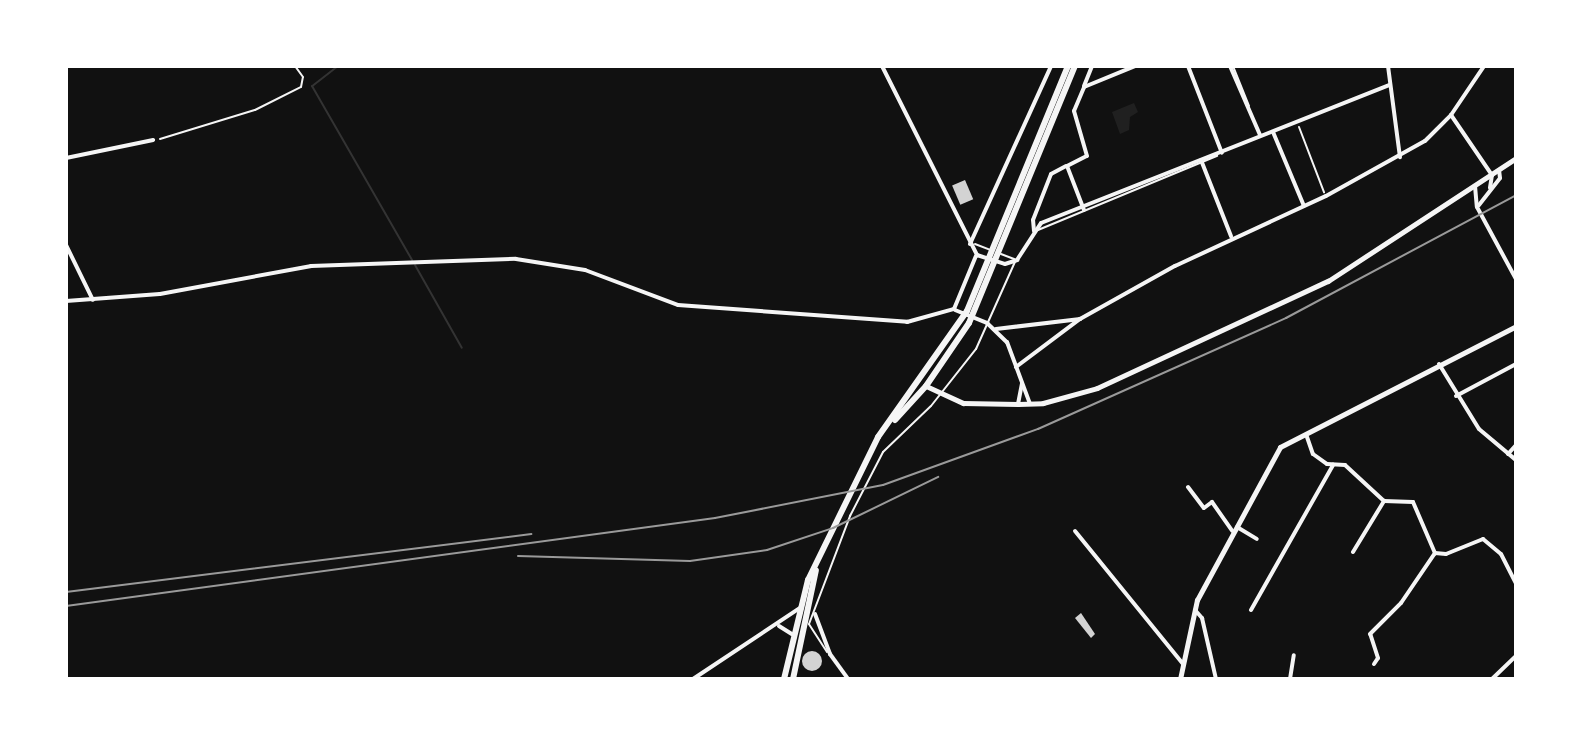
<!DOCTYPE html>
<html>
<head>
<meta charset="utf-8">
<style>
  body { margin:0 }
  #map { position:relative; width:1582px; height:745px; overflow:hidden; background:#111; font-family:"Fira Sans Condensed",sans-serif }
  div>[style] { position:absolute }
  [style*='--x'] { left:calc(var(--x)*1px); top:calc(var(--y)*1px); width:calc(var(--w)*1px); rotate:calc(var(--a)*1deg) }
  .green>* { inset:0; background:#202020 }
  .stream>* { height:2px; margin:-1px; padding:0 1px; transform-origin:1px; border-radius:1px; background:#333 }
  .building>* { inset:0; background:#d3d3d3; transform-origin:0 0 }
  .round { border-radius:50% }
  .path>* { height:2px; margin:-1px; padding:0 1px; transform-origin:1px; border-radius:1px; background:#f5f5f5 }
  .service>* { height:2px; margin:-1px; padding:0 1px; transform-origin:1px; border-radius:1px; background:#f5f5f5 }
  .minor>* { height:4px; margin:-2px; padding:0 2px; transform-origin:2px; border-radius:2px; background:#f5f5f5 }
  .tertiary>* { height:5px; margin:-2.5px; padding:0 2.5px; transform-origin:2.5px; border-radius:2.5px; background:#f5f5f5 }
  .secondary>* { height:5px; margin:-2.5px; padding:0 2.5px; transform-origin:2.5px; border-radius:2.5px; background:#f5f5f5 }
  .primary>* { height:6px; margin:-3px; padding:0 3px; transform-origin:3px; border-radius:3px; background:#f5f5f5 }
  .rail>* { height:2px; margin:-1px; padding:0 1px; transform-origin:1px; border-radius:1px; background:#9a9a9a }
  span { translate:-50% -50%; white-space:nowrap; text-align:center; line-height:1.15; -webkit-text-stroke:6px #fff; paint-order:stroke }
  .frame { position:absolute; inset:0; border:68px solid #fff; pointer-events:none }
</style>
</head>
<body>
<div id="map">
  <div class="green">
    <div style="clip-path:polygon(1134px 103px,1138px 112px,1130px 117px,1129px 130px,1120px 134px,1112px 112px)"></div>
  </div>
  <div class="stream">
    <div style="--x:338;--y:66;--w:33;--a:142"></div>
    <div style="--x:312;--y:86;--w:201;--a:60.1"></div>
    <div style="--x:415;--y:265;--w:95;--a:60.5"></div>
  </div>
  <div class="building">
    <div style="left:965px;top:180px;width:21px;height:14px;rotate:67deg"></div>
    <div style="clip-path:polygon(1081px 613px,1095px 634px,1091px 638px,1075px 618px)"></div>
    <div class="round" style="left:802px;top:651px;width:20px;height:20px"></div>
  </div>
  <div class="path">
    <div style="--x:1299;--y:127;--w:70;--a:69"></div>
    <div style="--x:160;--y:139;--w:99;--a:-17"></div>
    <div style="--x:255;--y:110;--w:51;--a:-26.6"></div>
    <div style="--x:301;--y:87;--w:10;--a:-79"></div>
    <div style="--x:303;--y:77;--w:14;--a:-126"></div>
  </div>
  <div class="service">
    <div style="--x:1233;--y:66;--w:43;--a:68.2"></div>
    <div style="--x:1038;--y:230;--w:194;--a:-22.5"></div>
    <div style="--x:975;--y:244;--w:17;--a:21"></div>
    <div style="--x:1001;--y:254;--w:14;--a:21"></div>
    <div style="--x:827;--y:652;--w:33;--a:-123"></div>
    <div style="--x:809;--y:624;--w:116;--a:-69.2"></div>
    <div style="--x:850;--y:516;--w:72;--a:-62.7"></div>
    <div style="--x:883;--y:452;--w:66;--a:-43.8"></div>
    <div style="--x:931;--y:406;--w:73;--a:-51.7"></div>
    <div style="--x:976;--y:349;--w:95;--a:-65.9"></div>
  </div>
  <div class="minor">
    <div style="--x:882;--y:66;--w:212;--a:63.3"></div>
    <div style="--x:1188;--y:66;--w:93;--a:68.7"></div>
    <div style="--x:1230;--y:66;--w:75;--a:66.5"></div>
    <div style="--x:1388;--y:66;--w:92;--a:82.5"></div>
    <div style="--x:1084;--y:86;--w:22;--a:-68"></div>
    <div style="--x:1451;--y:115;--w:73;--a:55.7"></div>
    <div style="--x:1492;--y:175;--w:13;--a:99"></div>
    <div style="--x:1273;--y:132;--w:80;--a:67.3"></div>
    <div style="--x:66;--y:158;--w:89;--a:-11.7"></div>
    <div style="--x:1201;--y:160;--w:82;--a:68.5"></div>
    <div style="--x:1475;--y:186;--w:21;--a:85"></div>
    <div style="--x:1477;--y:207;--w:82;--a:61.6"></div>
    <div style="--x:1479;--y:205;--w:34;--a:-52"></div>
    <div style="--x:1500;--y:178;--w:8;--a:-97"></div>
    <div style="--x:1084;--y:210;--w:47;--a:-111.1"></div>
    <div style="--x:1067;--y:166;--w:22;--a:-27"></div>
    <div style="--x:1087;--y:156;--w:47;--a:-106.1"></div>
    <div style="--x:1074;--y:111;--w:26;--a:-67"></div>
    <div style="--x:1084;--y:87;--w:55;--a:-22.4"></div>
    <div style="--x:1034;--y:231;--w:11;--a:-95"></div>
    <div style="--x:1033;--y:220;--w:49;--a:-68.6"></div>
    <div style="--x:1051;--y:174;--w:17;--a:-28"></div>
    <div style="--x:970;--y:244;--w:196;--a:-65.5"></div>
    <div style="--x:66;--y:245;--w:61;--a:63.9"></div>
    <div style="--x:977;--y:255;--w:29;--a:18"></div>
    <div style="--x:1005;--y:264;--w:13;--a:-18"></div>
    <div style="--x:1017;--y:260;--w:44;--a:-57"></div>
    <div style="--x:1041;--y:223;--w:375;--a:-21.6"></div>
    <div style="--x:66;--y:301;--w:94;--a:-4.3"></div>
    <div style="--x:160;--y:294;--w:154;--a:-10.5"></div>
    <div style="--x:311;--y:266;--w:205;--a:-2"></div>
    <div style="--x:516;--y:259;--w:70;--a:9.1"></div>
    <div style="--x:585;--y:270;--w:99;--a:20.6"></div>
    <div style="--x:678;--y:305;--w:230;--a:4.2"></div>
    <div style="--x:907;--y:322;--w:49;--a:-15.5"></div>
    <div style="--x:954;--y:309;--w:57;--a:-67.5"></div>
    <div style="--x:955;--y:310;--w:35;--a:22"></div>
    <div style="--x:987;--y:323;--w:28;--a:44"></div>
    <div style="--x:1007;--y:342;--w:66;--a:69.6"></div>
    <div style="--x:996;--y:329;--w:85;--a:-6.8"></div>
    <div style="--x:1439;--y:364;--w:76;--a:58.4"></div>
    <div style="--x:1479;--y:429;--w:48;--a:40"></div>
    <div style="--x:1016;--y:367;--w:80;--a:-36.9"></div>
    <div style="--x:1080;--y:319;--w:109;--a:-29.2"></div>
    <div style="--x:1175;--y:266;--w:166;--a:-24.9"></div>
    <div style="--x:1326;--y:196;--w:113;--a:-29.1"></div>
    <div style="--x:1425;--y:141;--w:37;--a:-45"></div>
    <div style="--x:1451;--y:115;--w:59;--a:-56"></div>
    <div style="--x:1456;--y:396;--w:68;--a:-28.1"></div>
    <div style="--x:1018;--y:404;--w:21;--a:-79"></div>
    <div style="--x:1307;--y:437;--w:18;--a:71"></div>
    <div style="--x:1313;--y:454;--w:17;--a:36"></div>
    <div style="--x:1327;--y:464;--w:18;--a:3"></div>
    <div style="--x:1345;--y:465;--w:53;--a:42.7"></div>
    <div style="--x:1384;--y:501;--w:29;--a:2"></div>
    <div style="--x:1413;--y:502;--w:56;--a:66.7"></div>
    <div style="--x:1435;--y:553;--w:11;--a:5"></div>
    <div style="--x:1446;--y:554;--w:40;--a:-22"></div>
    <div style="--x:1483;--y:539;--w:23;--a:40"></div>
    <div style="--x:1501;--y:554;--w:34;--a:63"></div>
    <div style="--x:1508;--y:454;--w:12;--a:-48"></div>
    <div style="--x:1188;--y:487;--w:26;--a:53"></div>
    <div style="--x:1204;--y:508;--w:10;--a:-37"></div>
    <div style="--x:1212;--y:502;--w:35;--a:55"></div>
    <div style="--x:1237;--y:527;--w:23;--a:31"></div>
    <div style="--x:1075;--y:531;--w:171;--a:50.9"></div>
    <div style="--x:1353;--y:552;--w:60;--a:-58.7"></div>
    <div style="--x:1195;--y:610;--w:11;--a:49"></div>
    <div style="--x:1202;--y:618;--w:63;--a:77.1"></div>
    <div style="--x:1251;--y:610;--w:167;--a:-60.5"></div>
    <div style="--x:815;--y:614;--w:43;--a:69.4"></div>
    <div style="--x:830;--y:654;--w:31;--a:54"></div>
    <div style="--x:779;--y:626;--w:15;--a:32"></div>
    <div style="--x:1374;--y:664;--w:7;--a:-56"></div>
    <div style="--x:1378;--y:658;--w:25;--a:-108"></div>
    <div style="--x:1370;--y:634;--w:44;--a:-45"></div>
    <div style="--x:1401;--y:603;--w:60;--a:-55.8"></div>
    <div style="--x:693;--y:679;--w:128;--a:-33.6"></div>
    <div style="--x:1290;--y:679;--w:24;--a:-81"></div>
    <div style="--x:1492;--y:679;--w:33;--a:-44"></div>
  </div>
  <div class="tertiary">
    <div style="--x:1180;--y:679;--w:81;--a:-77.9"></div>
    <div style="--x:1197;--y:600;--w:174;--a:-61.5"></div>
    <div style="--x:1280;--y:447;--w:265;--a:-27.1"></div>
  </div>
  <div class="secondary">
    <div style="--x:926;--y:386;--w:41;--a:24.7"></div>
    <div style="--x:963;--y:403;--w:55;--a:1"></div>
    <div style="--x:1018;--y:404;--w:25;--a:-2"></div>
    <div style="--x:1043;--y:403;--w:56;--a:-15.5"></div>
    <div style="--x:1097;--y:388;--w:255;--a:-24.9"></div>
    <div style="--x:1328;--y:281;--w:225;--a:-33.2"></div>
  </div>
  <div class="primary">
    <div style="--x:895;--y:420;--w:46;--a:-47.6"></div>
    <div style="--x:926;--y:386;--w:76;--a:-55.7"></div>
    <div style="--x:969;--y:323;--w:278;--a:-67.6"></div>
    <div style="--x:784;--y:679;--w:102;--a:-76.4"></div>
    <div style="--x:808;--y:580;--w:159;--a:-63.9"></div>
    <div style="--x:878;--y:437;--w:154;--a:-54.8"></div>
    <div style="--x:967;--y:311;--w:265;--a:-67.6"></div>
    <div style="--x:793;--y:679;--w:111;--a:-78.1"></div>
  </div>
  <div class="rail">
    <div style="--x:518;--y:556;--w:172;--a:1.7"></div>
    <div style="--x:690;--y:561;--w:78;--a:-8.1"></div>
    <div style="--x:767;--y:550;--w:70;--a:-18.4"></div>
    <div style="--x:833;--y:528;--w:117;--a:-25.9"></div>
    <div style="--x:66;--y:592;--w:469;--a:-7.1"></div>
    <div style="--x:66;--y:606;--w:655;--a:-7.72"></div>
    <div style="--x:715;--y:518;--w:171;--a:-11.1"></div>
    <div style="--x:883;--y:485;--w:165;--a:-19.9"></div>
    <div style="--x:1038;--y:429;--w:272;--a:-24.1"></div>
    <div style="--x:1286;--y:318;--w:261;--a:-28.1"></div>
  </div>
  <div class="frame"></div>
</div>
</body>
</html>
